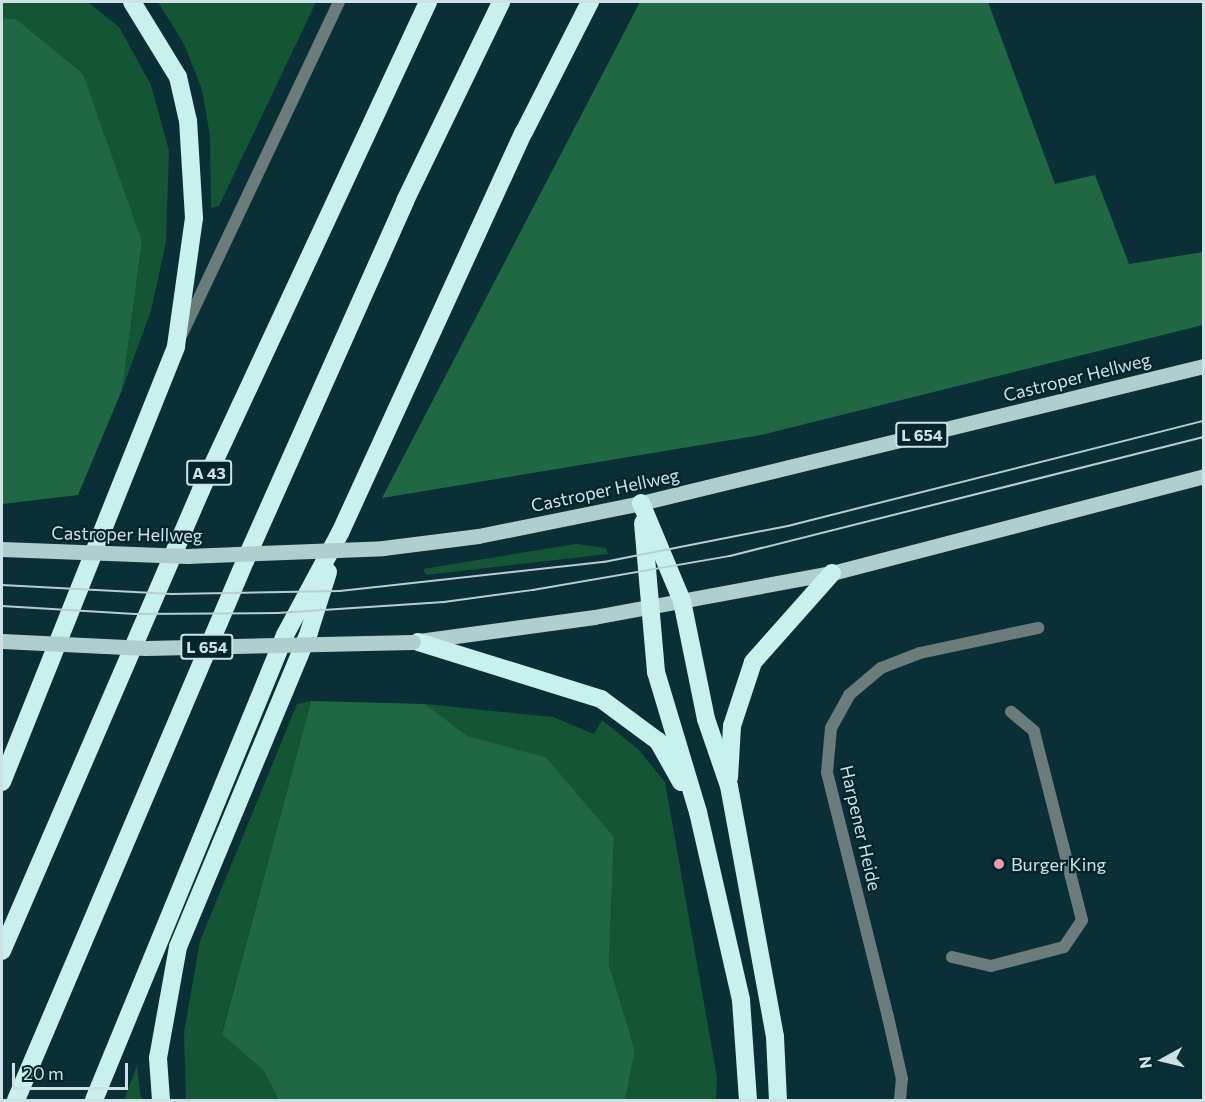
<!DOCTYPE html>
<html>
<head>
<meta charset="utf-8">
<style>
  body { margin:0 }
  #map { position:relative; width:1205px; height:1102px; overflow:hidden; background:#0b2f37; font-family:Commissioner,sans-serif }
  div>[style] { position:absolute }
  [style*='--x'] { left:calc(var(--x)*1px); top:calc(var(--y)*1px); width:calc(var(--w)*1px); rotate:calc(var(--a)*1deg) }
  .green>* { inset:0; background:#135535 }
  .forest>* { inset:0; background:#206844 }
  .lane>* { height:12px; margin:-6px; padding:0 6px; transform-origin:6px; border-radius:6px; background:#6c7c7a }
  .street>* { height:12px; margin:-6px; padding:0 6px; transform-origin:6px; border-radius:6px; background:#6c7c7a }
  .primary>* { height:15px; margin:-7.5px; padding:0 7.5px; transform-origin:7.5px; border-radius:7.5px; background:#aecfcb }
  .highway>* { height:18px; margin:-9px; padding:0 9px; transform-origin:9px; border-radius:9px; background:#c8f1eb }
  .tram>* { height:1.5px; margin:-0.75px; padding:0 0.75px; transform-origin:0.75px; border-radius:0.75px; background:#b9ced3 }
  .primary-bridge>* { height:15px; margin:-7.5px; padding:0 7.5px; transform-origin:7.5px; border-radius:7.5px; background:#aecfcb }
  .dots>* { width:16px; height:16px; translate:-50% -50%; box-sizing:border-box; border:3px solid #01252d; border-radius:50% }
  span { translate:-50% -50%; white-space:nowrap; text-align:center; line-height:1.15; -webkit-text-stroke:4.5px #01252d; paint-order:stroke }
  .shield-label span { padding:2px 4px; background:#01252d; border:2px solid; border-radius:4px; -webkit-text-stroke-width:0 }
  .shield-label { font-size:16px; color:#cee1e6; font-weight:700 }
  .street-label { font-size:18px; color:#cee1e6 }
  .poi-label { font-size:18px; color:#cee1e6 }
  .left { translate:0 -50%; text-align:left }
  .frame { position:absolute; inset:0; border:3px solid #cee1e6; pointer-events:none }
  .north { position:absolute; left:1133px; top:1030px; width:60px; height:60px; -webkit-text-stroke:4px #01252d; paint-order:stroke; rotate:262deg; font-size:16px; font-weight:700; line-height:24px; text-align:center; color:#cee1e6 }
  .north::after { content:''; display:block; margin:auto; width:21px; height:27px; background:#cee1e6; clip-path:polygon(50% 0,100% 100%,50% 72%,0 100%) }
  .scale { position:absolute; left:12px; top:1063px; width:116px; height:27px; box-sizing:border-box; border:3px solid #cee1e6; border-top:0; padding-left:8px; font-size:18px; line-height:21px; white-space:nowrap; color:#cee1e6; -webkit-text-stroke:4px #01252d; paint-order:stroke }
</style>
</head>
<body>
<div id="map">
  <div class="green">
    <div style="clip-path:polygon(2px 2px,88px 2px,119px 27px,151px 85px,169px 151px,166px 242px,151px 311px,122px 390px,142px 242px,16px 19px,2px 18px)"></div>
    <div style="clip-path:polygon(158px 2px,316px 2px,219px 206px,211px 208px,210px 136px,202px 90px,184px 44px)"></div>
    <div style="clip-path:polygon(576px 544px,606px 548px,608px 554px,426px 575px,423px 569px)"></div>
    <div style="clip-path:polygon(311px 701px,222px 1033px,263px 1070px,279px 1100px,186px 1100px,184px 1032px,200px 941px,297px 704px)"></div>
    <div style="clip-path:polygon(425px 704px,553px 717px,594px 734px,602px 720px,638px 749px,665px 782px,717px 1077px,716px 1100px,625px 1100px,635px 1051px,609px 964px,614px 837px,546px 757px,467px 737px)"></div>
    <div style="clip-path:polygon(137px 1065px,141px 1100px,124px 1100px)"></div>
  </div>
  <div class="forest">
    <div style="clip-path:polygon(640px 2px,988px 2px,1055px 184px,1095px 175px,1129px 264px,1203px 252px,1203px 325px,761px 435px,382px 498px)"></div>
    <div style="clip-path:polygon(2px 18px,16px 19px,83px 74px,142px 242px,122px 390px,78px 495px,2px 504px)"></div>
    <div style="clip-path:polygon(311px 701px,425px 704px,467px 736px,546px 757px,614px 837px,609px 964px,635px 1051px,625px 1100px,279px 1100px,263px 1070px,222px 1034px)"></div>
  </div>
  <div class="lane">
    <div style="--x:182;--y:334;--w:367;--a:-64.7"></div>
    <div style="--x:952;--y:957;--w:40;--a:13"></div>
    <div style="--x:991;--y:966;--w:75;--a:-14.6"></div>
    <div style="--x:1064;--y:947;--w:32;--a:-56"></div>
    <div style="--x:1082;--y:920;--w:195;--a:-104.3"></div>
    <div style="--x:1034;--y:731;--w:30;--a:-140"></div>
  </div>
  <div class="street">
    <div style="--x:900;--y:1100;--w:21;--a:-85"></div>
    <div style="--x:902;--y:1079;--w:64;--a:-102.7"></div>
    <div style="--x:888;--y:1017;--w:252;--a:-104"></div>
    <div style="--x:827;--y:772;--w:44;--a:-84.8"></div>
    <div style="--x:831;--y:728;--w:38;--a:-61"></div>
    <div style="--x:849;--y:695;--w:42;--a:-40.2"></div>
    <div style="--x:881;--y:668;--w:42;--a:-21"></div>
    <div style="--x:920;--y:653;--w:121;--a:-12"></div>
  </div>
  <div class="primary">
    <div style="--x:383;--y:548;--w:96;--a:-7.2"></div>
    <div style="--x:478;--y:536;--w:166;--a:-11.4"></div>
    <div style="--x:641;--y:503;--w:579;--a:-13.68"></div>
    <div style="--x:419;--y:641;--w:177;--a:-7.8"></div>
    <div style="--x:594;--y:617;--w:242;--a:-10.5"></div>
    <div style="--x:832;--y:573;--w:384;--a:-14.6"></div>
  </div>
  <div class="highway">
    <div style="--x:641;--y:503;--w:106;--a:67.3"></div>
    <div style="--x:682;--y:601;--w:120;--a:78.5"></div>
    <div style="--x:706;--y:719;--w:71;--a:71.1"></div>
    <div style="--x:729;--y:786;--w:255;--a:79.6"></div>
    <div style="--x:775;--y:1037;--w:63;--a:87.3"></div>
    <div style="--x:643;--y:523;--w:150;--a:85"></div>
    <div style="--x:656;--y:672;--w:146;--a:73.3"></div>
    <div style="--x:698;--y:812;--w:193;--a:77.1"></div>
    <div style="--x:741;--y:1000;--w:100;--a:86"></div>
    <div style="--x:418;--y:642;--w:192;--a:17.3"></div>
    <div style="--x:601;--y:699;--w:71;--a:36.4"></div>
    <div style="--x:658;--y:741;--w:47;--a:60.7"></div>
    <div style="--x:729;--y:778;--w:52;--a:-86.7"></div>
    <div style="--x:732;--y:726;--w:67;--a:-71.8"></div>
    <div style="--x:753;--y:662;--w:119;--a:-48.4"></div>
    <div style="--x:2;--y:782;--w:469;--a:-68.2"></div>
    <div style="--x:176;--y:346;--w:129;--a:-82"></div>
    <div style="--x:194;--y:218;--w:97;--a:-93.5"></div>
    <div style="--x:188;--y:121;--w:45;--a:-102.8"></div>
    <div style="--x:178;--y:77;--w:88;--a:-121.5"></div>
    <div style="--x:2;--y:951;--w:502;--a:-66.65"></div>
    <div style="--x:201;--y:490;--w:538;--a:-65.05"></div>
    <div style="--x:16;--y:1100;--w:586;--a:-66.98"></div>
    <div style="--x:245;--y:561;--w:394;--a:-66"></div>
    <div style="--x:405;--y:201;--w:221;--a:-64.2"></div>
    <div style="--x:94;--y:1100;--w:503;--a:-67.67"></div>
    <div style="--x:285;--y:635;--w:116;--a:-61.7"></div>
    <div style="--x:340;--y:533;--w:441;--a:-65.4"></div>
    <div style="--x:524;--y:132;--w:146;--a:-63.1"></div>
    <div style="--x:161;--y:1100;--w:42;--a:-94.1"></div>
    <div style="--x:158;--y:1058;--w:113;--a:-79.8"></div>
    <div style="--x:178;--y:947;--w:341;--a:-67.4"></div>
    <div style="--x:309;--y:632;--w:63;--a:-72.4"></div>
  </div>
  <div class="tram">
    <div style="--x:2;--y:585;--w:170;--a:3"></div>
    <div style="--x:172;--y:594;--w:168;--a:-1"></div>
    <div style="--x:340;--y:591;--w:266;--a:-6.3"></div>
    <div style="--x:604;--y:562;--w:187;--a:-11.1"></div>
    <div style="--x:788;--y:526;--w:429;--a:-14.2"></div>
    <div style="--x:2;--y:606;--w:133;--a:3.4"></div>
    <div style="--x:135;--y:614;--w:143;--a:-0.4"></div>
    <div style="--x:278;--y:613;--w:166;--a:-3.8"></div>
    <div style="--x:444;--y:602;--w:90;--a:-7.7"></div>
    <div style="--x:533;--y:590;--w:200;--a:-9.8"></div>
    <div style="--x:730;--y:556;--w:489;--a:-14.1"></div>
  </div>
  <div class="primary-bridge">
    <div style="--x:2;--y:549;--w:185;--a:2.2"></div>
    <div style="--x:187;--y:556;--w:196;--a:-2.3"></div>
    <div style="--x:2;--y:641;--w:144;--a:2.8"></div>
    <div style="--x:146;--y:648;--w:267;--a:-1.3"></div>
  </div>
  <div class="dots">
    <div style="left:999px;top:864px;background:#f29ab0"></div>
  </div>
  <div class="shield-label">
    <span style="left:922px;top:435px">L 654</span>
    <span style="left:209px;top:473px">A 43</span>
    <span style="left:207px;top:647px">L 654</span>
  </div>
  <div class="street-label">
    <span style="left:1077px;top:377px;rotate:-14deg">Castroper Hellweg</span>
    <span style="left:605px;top:490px;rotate:-12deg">Castroper Hellweg</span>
    <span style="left:127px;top:534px;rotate:1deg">Castroper Hellweg</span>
    <span style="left:861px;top:828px;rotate:77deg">Harpener Heide</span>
  </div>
  <div class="poi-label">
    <span class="left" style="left:1011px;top:864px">Burger King</span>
  </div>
  <div class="frame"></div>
  <div class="north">N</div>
  <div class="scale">20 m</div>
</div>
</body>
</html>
